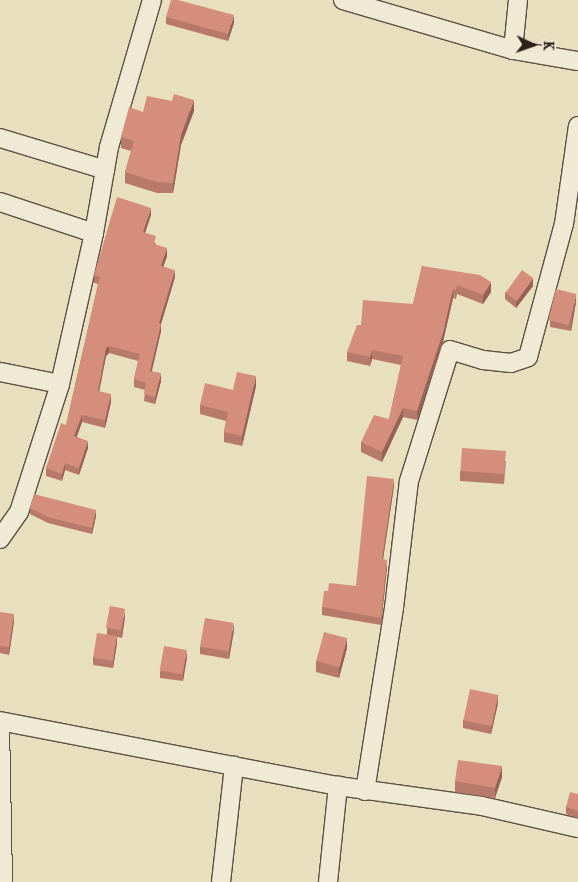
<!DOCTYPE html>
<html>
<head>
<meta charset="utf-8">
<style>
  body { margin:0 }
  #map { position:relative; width:578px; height:882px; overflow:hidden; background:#e8dfbe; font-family:"IM FELL Double Pica",serif }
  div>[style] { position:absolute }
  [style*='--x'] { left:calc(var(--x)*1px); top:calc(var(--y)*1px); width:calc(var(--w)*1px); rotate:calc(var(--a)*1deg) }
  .roads { filter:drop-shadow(1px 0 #5c5043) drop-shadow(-1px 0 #5c5043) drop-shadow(0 1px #5c5043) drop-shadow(0 -1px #5c5043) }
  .minor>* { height:18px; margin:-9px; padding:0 9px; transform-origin:9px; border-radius:9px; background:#f0ead5 }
  .wall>* { inset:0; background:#b77a6a }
  .shaded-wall>* { inset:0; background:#956356 }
  .building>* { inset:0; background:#d58e7b; transform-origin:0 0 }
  span { translate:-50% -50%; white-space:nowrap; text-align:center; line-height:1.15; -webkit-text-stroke:5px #f0ead5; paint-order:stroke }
  .north { position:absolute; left:508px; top:20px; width:50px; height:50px; -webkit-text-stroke:4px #f0ead5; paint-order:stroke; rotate:93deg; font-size:14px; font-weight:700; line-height:20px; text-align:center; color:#2e211a }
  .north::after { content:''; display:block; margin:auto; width:18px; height:22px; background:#2e211a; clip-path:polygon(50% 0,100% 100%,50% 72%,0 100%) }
</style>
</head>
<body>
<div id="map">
  <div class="roads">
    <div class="minor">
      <div style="--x:343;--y:0;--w:177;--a:16.4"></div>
      <div style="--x:513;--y:50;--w:66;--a:9.6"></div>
      <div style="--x:513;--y:50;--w:50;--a:-84.3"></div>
      <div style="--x:0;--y:138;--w:110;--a:16.9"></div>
      <div style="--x:0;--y:202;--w:99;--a:18.3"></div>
      <div style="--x:0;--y:372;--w:61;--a:11.3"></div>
      <div style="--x:0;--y:539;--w:33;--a:-55"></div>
      <div style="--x:19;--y:512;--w:134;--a:-72.2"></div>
      <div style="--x:60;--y:384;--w:155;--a:-77.3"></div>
      <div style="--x:94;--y:233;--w:87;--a:-80.1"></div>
      <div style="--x:109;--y:147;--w:153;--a:-73.7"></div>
      <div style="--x:0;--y:721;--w:344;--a:10.9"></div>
      <div style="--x:338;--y:786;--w:145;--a:7.9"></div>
      <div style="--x:482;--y:806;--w:98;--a:12.9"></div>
      <div style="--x:0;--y:724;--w:158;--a:88.9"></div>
      <div style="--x:365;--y:791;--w:185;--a:-81"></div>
      <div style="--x:394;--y:608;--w:128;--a:-83.3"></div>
      <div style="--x:409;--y:481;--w:137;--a:-72.6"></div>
      <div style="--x:450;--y:350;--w:34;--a:17"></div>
      <div style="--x:483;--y:360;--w:28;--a:6"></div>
      <div style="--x:511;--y:363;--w:18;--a:-19"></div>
      <div style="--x:528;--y:357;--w:138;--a:-74.9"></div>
      <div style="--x:564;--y:224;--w:99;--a:-81.9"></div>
      <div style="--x:221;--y:882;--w:117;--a:-83.6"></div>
      <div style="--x:328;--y:882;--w:97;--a:-84.1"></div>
    </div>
  </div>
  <div class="wall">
    <div style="clip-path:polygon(166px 17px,234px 23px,228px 41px,166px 24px)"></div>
    <div style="clip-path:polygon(194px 111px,181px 145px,173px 193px,157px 193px,125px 183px,125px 172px,131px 151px,121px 148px,121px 137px,143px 112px)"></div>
    <div style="clip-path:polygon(151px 215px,145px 233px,156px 244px,156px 245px,167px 256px,163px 267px,175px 277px,161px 324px,161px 331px,152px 371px,161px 381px,155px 404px,144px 401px,145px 390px,134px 387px,134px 379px,138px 361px,109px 353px,106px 356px,99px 391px,111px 402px,105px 428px,82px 422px,77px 437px,88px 448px,79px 475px,65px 470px,62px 481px,46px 476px,46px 468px,66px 425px,98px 284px,94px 283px,94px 275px)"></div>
    <div style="clip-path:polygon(422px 266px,491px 292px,483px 304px,457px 294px,456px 299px,453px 298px,443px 342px,417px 420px,403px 417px,382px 462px,361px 452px,361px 442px,389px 419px,401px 365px,372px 359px,370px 366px,347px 361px,347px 352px,361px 325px,413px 304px)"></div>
    <div style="clip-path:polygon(533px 286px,516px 308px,505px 299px,505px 292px)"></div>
    <div style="clip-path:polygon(576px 302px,571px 331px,550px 327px,550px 320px)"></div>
    <div style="clip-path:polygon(256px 386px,242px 446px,224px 442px,224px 432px,226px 421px,200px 414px,200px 405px,233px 390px)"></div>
    <div style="clip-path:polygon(506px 461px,504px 484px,460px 481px,460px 471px)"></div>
    <div style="clip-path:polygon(394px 486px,383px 559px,387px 567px,381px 625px,322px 615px,322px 607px,328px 591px,356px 586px)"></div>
    <div style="clip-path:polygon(30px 508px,96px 516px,92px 534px,48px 523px,30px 514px)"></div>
    <div style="clip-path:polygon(0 612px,14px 621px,9px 655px,0 653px)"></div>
    <div style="clip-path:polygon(125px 616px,122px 638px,117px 637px,117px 643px,113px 668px,93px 665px,93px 658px,107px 634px,107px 628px)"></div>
    <div style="clip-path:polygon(234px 630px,229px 659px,200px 654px,200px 647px)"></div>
    <div style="clip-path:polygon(347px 648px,339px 678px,316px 672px,316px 661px)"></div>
    <div style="clip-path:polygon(187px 657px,183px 681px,160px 678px,160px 671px)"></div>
    <div style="clip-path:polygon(498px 703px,491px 734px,463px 728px,463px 720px)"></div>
    <div style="clip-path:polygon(502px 777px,495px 798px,455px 792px,455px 781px)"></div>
    <div style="clip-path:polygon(578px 794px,578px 818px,566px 814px,566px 807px)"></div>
  </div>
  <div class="shaded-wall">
    <div style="clip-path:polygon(234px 15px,234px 23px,228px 41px,228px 34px)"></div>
    <div style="clip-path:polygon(194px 100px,194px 111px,181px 145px,173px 193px,173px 183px,181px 135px)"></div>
    <div style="clip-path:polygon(151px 208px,151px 215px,143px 239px,143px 232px)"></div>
    <div style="clip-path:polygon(167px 248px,167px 256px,161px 274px,161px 266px)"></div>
    <div style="clip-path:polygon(175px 270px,175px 277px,159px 331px,159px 323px)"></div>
    <div style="clip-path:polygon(533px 278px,533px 286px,516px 308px,516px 301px)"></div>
    <div style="clip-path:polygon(491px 282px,491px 292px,483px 304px,483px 295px)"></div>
    <div style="clip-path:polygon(453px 289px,453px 298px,443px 342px,417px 420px,417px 411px)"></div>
    <div style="clip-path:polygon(576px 294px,576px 302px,571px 331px,571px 324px)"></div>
    <div style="clip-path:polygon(161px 324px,161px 331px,150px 378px,150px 371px)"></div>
    <div style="clip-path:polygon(109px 346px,109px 353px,106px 356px,98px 398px,98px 391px,106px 348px)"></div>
    <div style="clip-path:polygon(372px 350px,372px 359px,370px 366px,370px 357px)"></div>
    <div style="clip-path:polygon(161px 373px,161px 381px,155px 404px,155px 397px)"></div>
    <div style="clip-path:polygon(256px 376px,256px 386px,242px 446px,242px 436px)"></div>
    <div style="clip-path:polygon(111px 394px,111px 402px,105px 428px,105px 420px)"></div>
    <div style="clip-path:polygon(403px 408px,403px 417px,382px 462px,382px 452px)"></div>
    <div style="clip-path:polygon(82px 415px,82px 422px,74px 443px,74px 436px)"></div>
    <div style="clip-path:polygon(88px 441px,88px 448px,79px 475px,79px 468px)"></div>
    <div style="clip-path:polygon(65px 463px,65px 470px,62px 481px,62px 474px)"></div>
    <div style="clip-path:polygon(394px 479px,394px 486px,382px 566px,382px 559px)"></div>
    <div style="clip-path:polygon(96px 510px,96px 516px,92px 534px,92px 528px)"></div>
    <div style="clip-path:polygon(387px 560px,387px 567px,381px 625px,381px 618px)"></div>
    <div style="clip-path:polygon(125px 609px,125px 616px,122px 638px,122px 631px)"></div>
    <div style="clip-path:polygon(14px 614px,14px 621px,9px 655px,9px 647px)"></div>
    <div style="clip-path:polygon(234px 623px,234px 630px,229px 659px,229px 652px)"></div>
    <div style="clip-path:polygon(117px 636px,117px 643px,113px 668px,113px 661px)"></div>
    <div style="clip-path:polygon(347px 638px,347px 648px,339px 678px,339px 667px)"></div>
    <div style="clip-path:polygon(187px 650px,187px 657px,183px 681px,183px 674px)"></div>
    <div style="clip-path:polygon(498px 695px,498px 703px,491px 734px,491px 727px)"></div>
    <div style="clip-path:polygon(502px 766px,502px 777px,495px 798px,495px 788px)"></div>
  </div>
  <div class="building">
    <div style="clip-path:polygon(171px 0,178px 0,234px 15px,228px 34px,166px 17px)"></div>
    <div style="clip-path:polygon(174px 94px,194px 100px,181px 135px,173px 183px,157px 182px,125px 172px,134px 141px,121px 137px,129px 107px,143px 112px,147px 96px,172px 101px)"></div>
    <div style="clip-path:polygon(117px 197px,151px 208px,143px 232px,156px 236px,154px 244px,167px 248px,161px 266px,175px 270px,159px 323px,161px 324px,150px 371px,161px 373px,155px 397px,144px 394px,146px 383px,134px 379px,140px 354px,109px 346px,106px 348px,98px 391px,111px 394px,105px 420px,82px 415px,74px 436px,88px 441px,79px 468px,65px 463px,62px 474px,46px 468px,61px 423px,66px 425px,100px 277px,94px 275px)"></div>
    <div style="clip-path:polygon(422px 266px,480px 275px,491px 282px,483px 295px,457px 285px,456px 290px,453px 289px,443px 333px,417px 411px,403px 408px,382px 452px,361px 442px,374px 415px,389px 419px,403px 356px,372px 350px,370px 357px,347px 352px,357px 325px,361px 325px,363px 300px,413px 304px)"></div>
    <div style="left:522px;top:270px;width:14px;height:28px;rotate:36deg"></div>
    <div style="left:556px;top:289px;width:21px;height:32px;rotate:14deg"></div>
    <div style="clip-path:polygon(237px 372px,256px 376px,242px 436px,224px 432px,228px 412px,200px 405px,205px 383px,233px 390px)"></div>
    <div style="left:462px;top:448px;width:44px;height:23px;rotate:4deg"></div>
    <div style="clip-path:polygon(367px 476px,394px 479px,382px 559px,387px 560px,381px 618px,322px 607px,324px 591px,328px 591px,329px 583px,356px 586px)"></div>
    <div style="clip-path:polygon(34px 494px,96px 510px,92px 528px,48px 517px,30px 508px)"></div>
    <div style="left:110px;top:606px;width:15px;height:22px;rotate:11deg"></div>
    <div style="clip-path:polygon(0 612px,14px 614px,9px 647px,0 646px)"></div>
    <div style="left:205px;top:618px;width:29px;height:29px;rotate:10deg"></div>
    <div style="left:324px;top:632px;width:24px;height:30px;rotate:15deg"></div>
    <div style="left:97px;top:633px;width:20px;height:25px;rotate:9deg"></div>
    <div style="left:164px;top:646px;width:23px;height:25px;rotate:10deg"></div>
    <div style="left:470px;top:689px;width:29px;height:32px;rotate:12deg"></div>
    <div style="clip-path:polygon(458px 760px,502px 766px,495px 788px,455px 781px)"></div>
    <div style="clip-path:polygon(570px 792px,578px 794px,578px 811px,566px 807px)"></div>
  </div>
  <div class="north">K</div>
</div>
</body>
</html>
